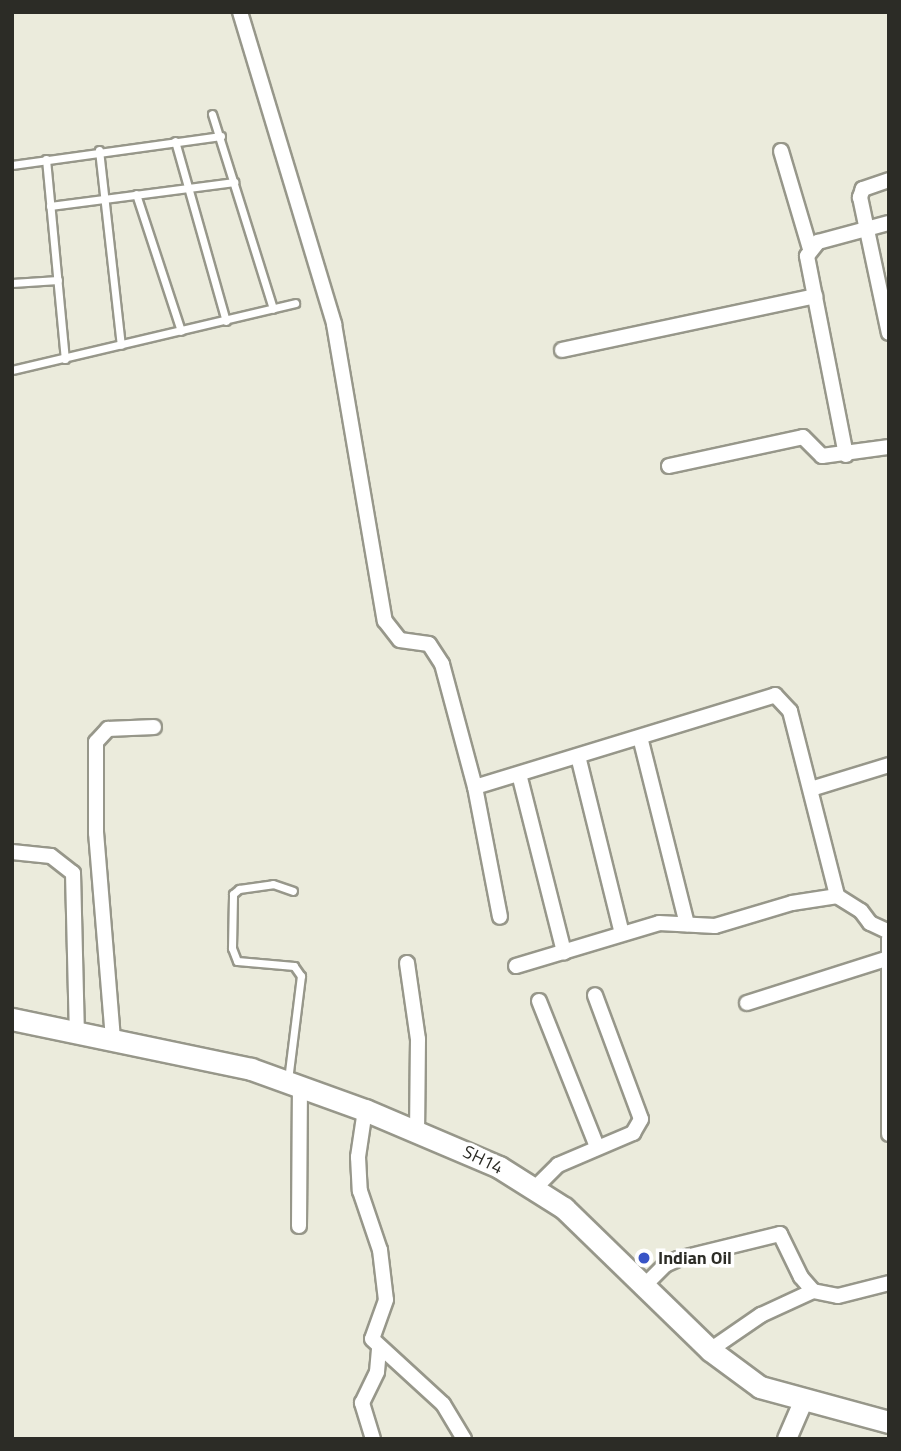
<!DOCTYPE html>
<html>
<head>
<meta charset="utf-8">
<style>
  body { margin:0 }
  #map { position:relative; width:901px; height:1451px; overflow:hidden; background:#ebebdc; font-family:"Titillium Web",sans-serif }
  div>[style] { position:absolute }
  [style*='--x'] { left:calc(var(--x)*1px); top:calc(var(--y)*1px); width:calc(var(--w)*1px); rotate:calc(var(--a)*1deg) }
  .roads { filter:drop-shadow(2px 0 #97978a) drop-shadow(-2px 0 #97978a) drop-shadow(0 2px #97978a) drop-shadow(0 -2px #97978a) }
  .service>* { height:7px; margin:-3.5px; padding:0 3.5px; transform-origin:3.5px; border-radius:3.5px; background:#fff }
  .minor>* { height:14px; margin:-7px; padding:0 7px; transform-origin:7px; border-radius:7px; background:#fff }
  .tertiary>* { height:18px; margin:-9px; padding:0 9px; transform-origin:9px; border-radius:9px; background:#fff }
  .primary>* { height:21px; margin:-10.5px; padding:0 10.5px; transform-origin:10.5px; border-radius:10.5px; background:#fff }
  .dots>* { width:19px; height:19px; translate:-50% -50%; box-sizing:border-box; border:4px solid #fff; border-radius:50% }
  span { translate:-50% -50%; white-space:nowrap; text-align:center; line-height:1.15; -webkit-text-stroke:7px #fff; paint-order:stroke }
  .street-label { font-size:18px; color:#2c2c26 }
  .poi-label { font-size:18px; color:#2c2c26; font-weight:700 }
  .left { translate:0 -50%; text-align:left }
  .frame { position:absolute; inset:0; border:14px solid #2c2c26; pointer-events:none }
</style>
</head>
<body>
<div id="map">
  <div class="roads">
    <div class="service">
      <div style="--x:212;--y:114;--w:204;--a:72.6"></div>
      <div style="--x:175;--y:141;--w:187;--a:74.2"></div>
      <div style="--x:99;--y:150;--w:196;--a:83.6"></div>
      <div style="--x:46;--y:159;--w:201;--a:84.6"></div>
      <div style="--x:12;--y:165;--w:211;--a:-7.9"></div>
      <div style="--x:136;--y:194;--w:144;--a:71.8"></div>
      <div style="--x:50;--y:206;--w:186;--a:-7.4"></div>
      <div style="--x:12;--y:283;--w:46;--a:-3.7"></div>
      <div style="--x:12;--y:370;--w:291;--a:-13.3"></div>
      <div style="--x:288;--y:1080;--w:105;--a:-82.9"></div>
      <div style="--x:301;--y:976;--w:12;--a:-125"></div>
      <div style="--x:294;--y:966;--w:57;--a:-175"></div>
      <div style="--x:237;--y:961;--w:14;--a:-111"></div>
      <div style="--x:232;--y:948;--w:54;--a:-88.9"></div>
      <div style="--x:233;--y:894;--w:8;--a:-40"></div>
      <div style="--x:239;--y:889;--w:34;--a:-8"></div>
      <div style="--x:273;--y:884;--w:21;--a:19"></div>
    </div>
    <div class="minor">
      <div style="--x:240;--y:12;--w:326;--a:73.2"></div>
      <div style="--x:334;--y:324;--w:301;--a:80.3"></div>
      <div style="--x:385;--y:621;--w:24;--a:52"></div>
      <div style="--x:400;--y:640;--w:29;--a:8"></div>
      <div style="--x:429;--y:644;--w:24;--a:57"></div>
      <div style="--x:442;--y:664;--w:127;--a:75"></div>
      <div style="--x:475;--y:787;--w:132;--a:79.1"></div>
      <div style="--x:781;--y:151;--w:102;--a:73.5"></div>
      <div style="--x:889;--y:180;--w:28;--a:161"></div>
      <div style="--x:863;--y:189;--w:9;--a:111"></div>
      <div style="--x:860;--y:197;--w:139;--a:78"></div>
      <div style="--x:562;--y:350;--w:259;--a:-12"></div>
      <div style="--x:846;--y:455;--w:203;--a:-101.1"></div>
      <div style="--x:807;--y:256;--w:18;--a:-52"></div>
      <div style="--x:818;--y:242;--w:73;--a:-15"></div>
      <div style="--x:669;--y:466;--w:137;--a:-12.2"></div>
      <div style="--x:803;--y:437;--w:27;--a:45"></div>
      <div style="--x:822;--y:456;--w:68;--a:-7.7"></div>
      <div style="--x:640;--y:737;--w:193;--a:75.9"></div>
      <div style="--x:578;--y:756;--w:183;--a:76.1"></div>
      <div style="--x:519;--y:774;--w:184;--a:75.8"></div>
      <div style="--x:475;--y:787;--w:314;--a:-17"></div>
      <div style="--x:775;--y:695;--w:22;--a:47"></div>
      <div style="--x:790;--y:711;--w:191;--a:75.7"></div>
      <div style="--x:811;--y:789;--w:82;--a:-17.1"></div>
      <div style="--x:12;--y:852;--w:39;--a:6"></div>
      <div style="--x:51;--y:856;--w:28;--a:38"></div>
      <div style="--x:73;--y:873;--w:159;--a:88.6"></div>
      <div style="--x:889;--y:938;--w:196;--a:90"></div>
      <div style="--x:407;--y:963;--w:77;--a:81.8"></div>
      <div style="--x:418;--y:1039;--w:91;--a:90.6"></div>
      <div style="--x:516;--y:966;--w:149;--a:-16.7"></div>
      <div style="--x:659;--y:923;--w:56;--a:3.1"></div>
      <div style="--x:715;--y:926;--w:80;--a:-16.6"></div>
      <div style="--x:792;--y:903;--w:46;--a:-8.8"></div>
      <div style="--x:837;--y:896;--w:28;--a:32"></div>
      <div style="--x:861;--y:911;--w:15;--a:53"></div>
      <div style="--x:870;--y:923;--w:21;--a:25"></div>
      <div style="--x:539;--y:1001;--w:157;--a:68.3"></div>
      <div style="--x:747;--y:1003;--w:146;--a:-17.6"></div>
      <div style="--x:113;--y:1039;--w:207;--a:-94.7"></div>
      <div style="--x:96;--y:833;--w:91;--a:-90"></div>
      <div style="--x:96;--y:742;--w:18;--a:-47"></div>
      <div style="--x:108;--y:729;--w:46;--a:-2.5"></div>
      <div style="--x:365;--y:1110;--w:48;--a:98.5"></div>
      <div style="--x:358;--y:1157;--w:34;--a:87"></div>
      <div style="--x:360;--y:1191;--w:62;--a:71.3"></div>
      <div style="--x:380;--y:1250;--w:50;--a:83.2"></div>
      <div style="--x:386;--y:1300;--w:41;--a:109.7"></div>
      <div style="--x:372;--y:1339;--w:96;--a:42.5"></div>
      <div style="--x:443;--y:1404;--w:41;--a:59"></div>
      <div style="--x:536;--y:1187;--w:31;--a:-45"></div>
      <div style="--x:558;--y:1165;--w:82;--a:-23.1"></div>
      <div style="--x:633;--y:1133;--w:16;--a:-60"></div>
      <div style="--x:641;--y:1119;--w:132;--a:-110.4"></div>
      <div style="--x:299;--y:1226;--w:141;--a:-89.6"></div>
      <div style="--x:645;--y:1285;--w:28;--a:-45"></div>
      <div style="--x:665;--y:1265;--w:14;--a:-25"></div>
      <div style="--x:678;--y:1259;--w:105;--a:-13.8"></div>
      <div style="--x:780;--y:1234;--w:48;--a:64"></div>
      <div style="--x:801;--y:1277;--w:18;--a:49"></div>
      <div style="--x:813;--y:1291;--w:25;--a:11"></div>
      <div style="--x:838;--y:1296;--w:53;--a:-14.3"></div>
      <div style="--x:710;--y:1350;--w:62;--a:-34.5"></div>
      <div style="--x:761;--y:1315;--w:57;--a:-24.8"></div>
      <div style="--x:373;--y:1439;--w:38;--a:-107"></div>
      <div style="--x:362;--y:1403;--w:34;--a:-64"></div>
      <div style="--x:377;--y:1372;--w:23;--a:-85"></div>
    </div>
    <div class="tertiary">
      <div style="--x:787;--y:1439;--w:40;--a:-66.6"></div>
    </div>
    <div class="primary">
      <div style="--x:12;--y:1019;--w:244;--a:11.8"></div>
      <div style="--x:251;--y:1069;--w:121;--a:19.8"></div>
      <div style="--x:365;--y:1110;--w:146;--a:23"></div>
      <div style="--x:499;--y:1167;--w:77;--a:32.2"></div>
      <div style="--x:564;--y:1208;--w:204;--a:44.2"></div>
      <div style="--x:710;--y:1350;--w:62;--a:36.5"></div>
      <div style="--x:760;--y:1387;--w:134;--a:15.2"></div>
    </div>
  </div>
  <div class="dots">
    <div style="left:644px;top:1258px;background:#3854c6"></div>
  </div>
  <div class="street-label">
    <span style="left:483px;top:1160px;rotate:26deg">SH14</span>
  </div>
  <div class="poi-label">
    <span class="left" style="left:658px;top:1258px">Indian Oil</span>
  </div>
  <div class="frame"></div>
</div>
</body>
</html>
